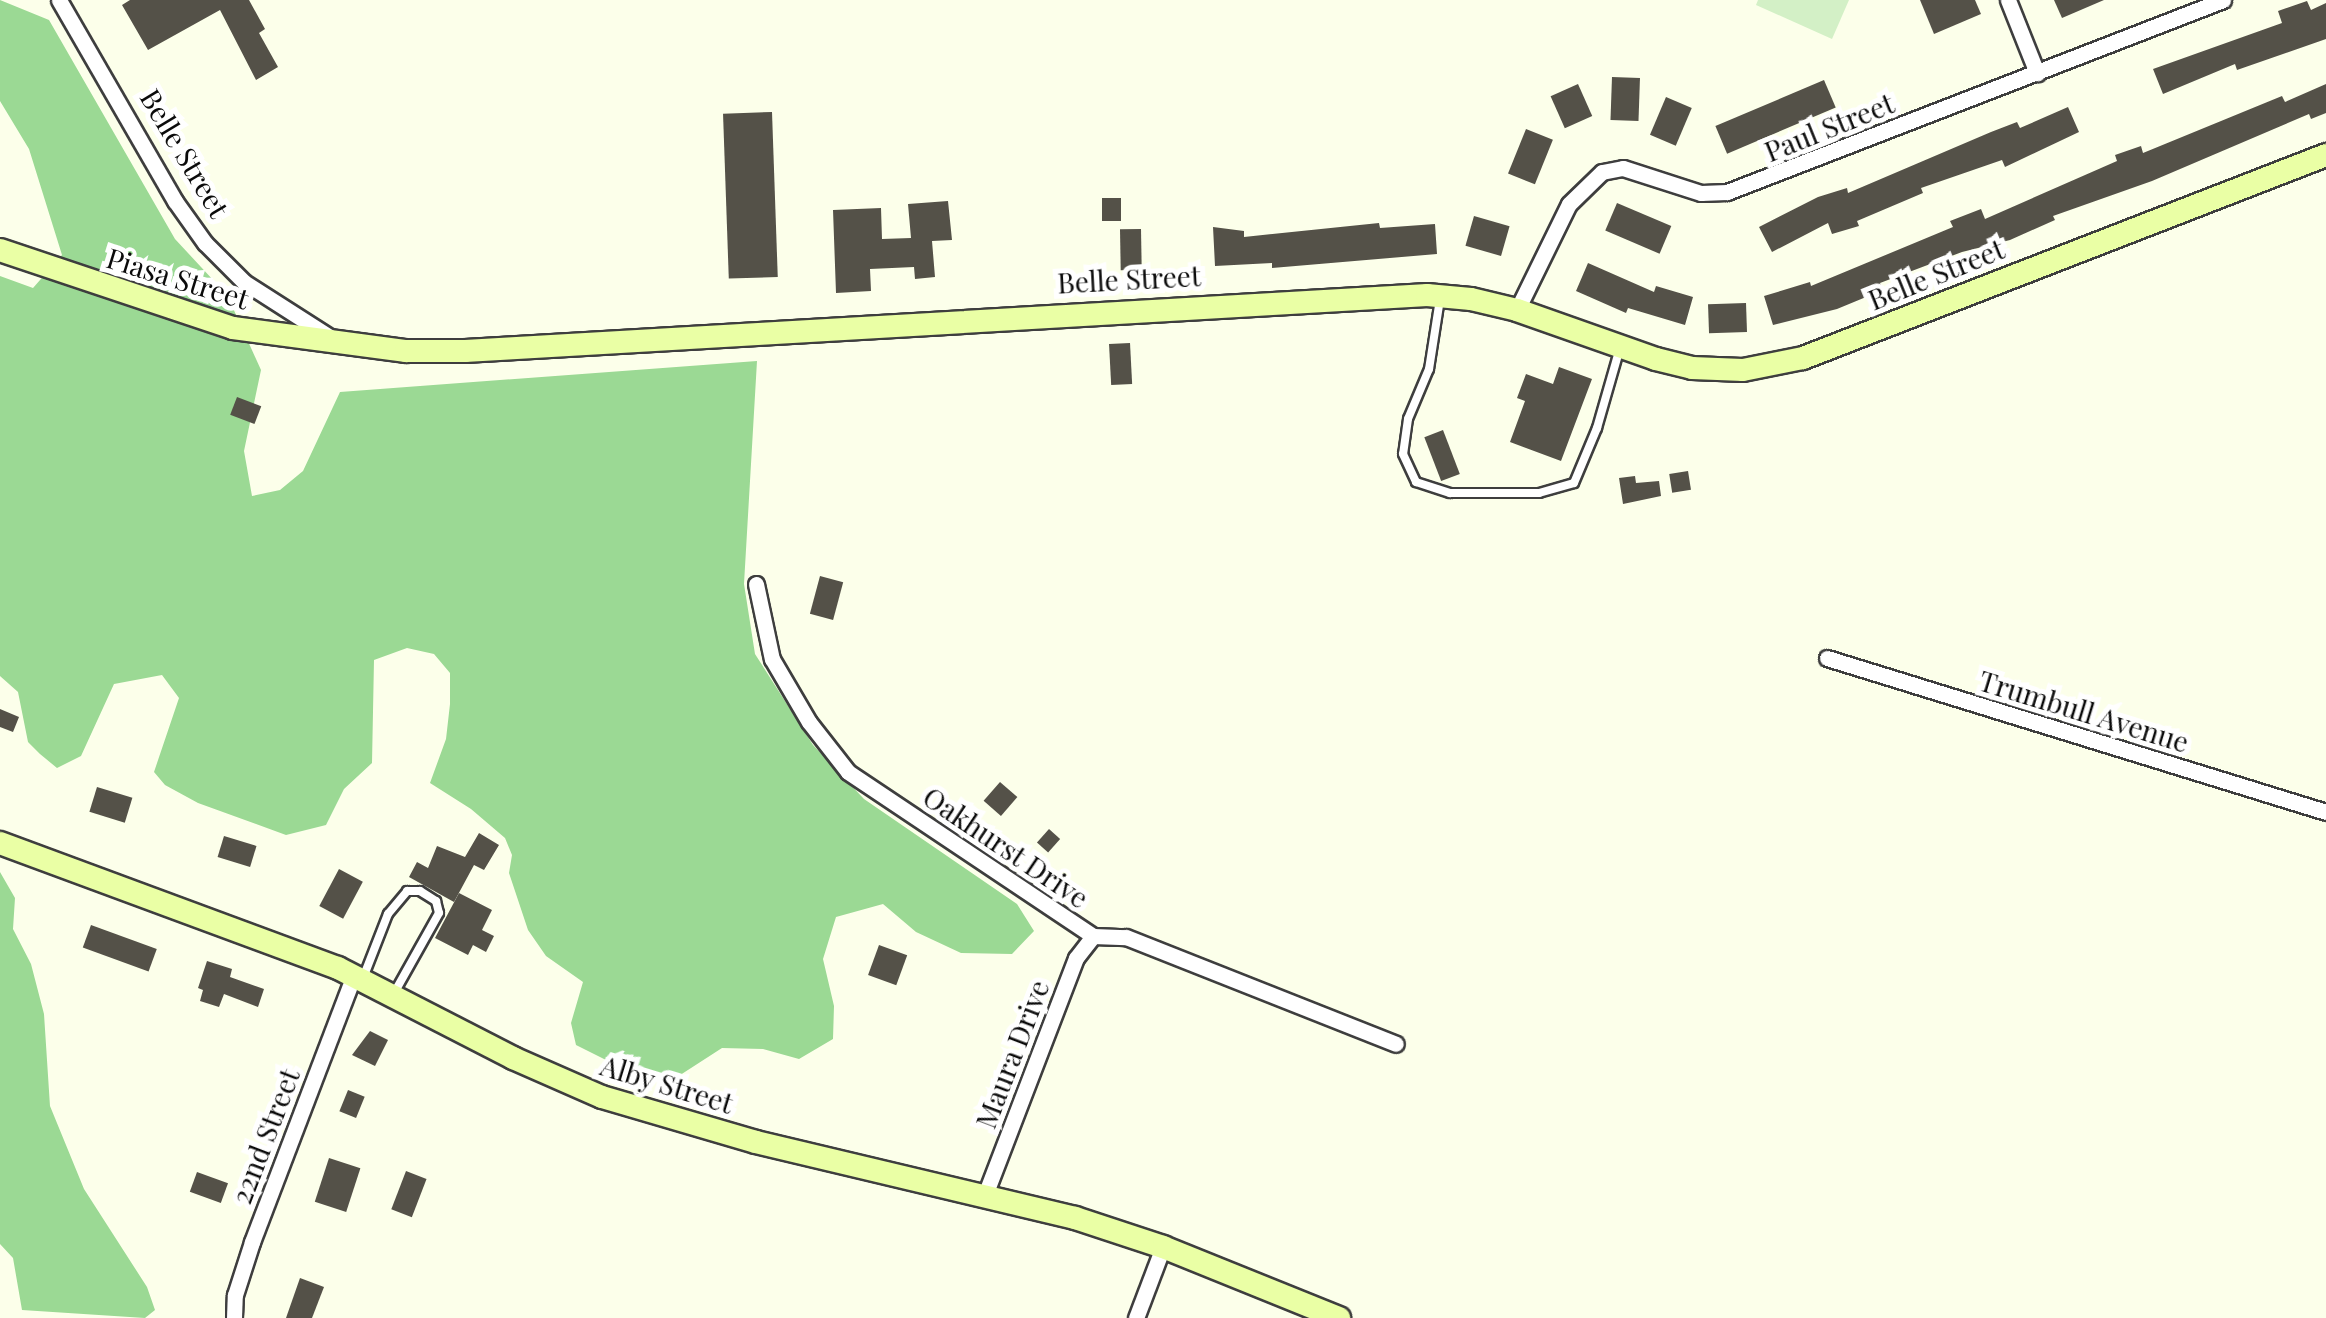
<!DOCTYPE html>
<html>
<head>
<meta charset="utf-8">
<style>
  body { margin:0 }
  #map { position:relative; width:2326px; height:1318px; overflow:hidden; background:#fcffea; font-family:"Playfair Display",serif }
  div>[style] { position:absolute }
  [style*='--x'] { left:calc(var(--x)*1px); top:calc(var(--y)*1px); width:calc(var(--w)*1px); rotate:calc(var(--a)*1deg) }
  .forest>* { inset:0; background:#9bd994 }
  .pitch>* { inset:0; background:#d3f0c6 }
  .building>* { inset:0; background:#545148; transform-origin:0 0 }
  .roads { filter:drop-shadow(2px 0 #3e3e3e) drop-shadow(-2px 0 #3e3e3e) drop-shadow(0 2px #3e3e3e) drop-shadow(0 -2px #3e3e3e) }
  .lane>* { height:8px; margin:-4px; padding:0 4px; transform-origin:4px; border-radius:4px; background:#fff }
  .street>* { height:15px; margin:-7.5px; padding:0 7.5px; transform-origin:7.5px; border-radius:7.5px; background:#fff }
  .secondary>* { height:22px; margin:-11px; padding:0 11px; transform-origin:11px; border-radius:11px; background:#eaffa5 }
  span { translate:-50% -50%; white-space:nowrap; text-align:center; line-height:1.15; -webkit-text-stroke:10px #fff; paint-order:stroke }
  .street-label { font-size:28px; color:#0b0b0b }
</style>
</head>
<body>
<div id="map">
  <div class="forest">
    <div style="clip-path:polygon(0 0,49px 20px,175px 239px,227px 295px,261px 370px,244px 451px,252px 496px,280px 490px,303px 471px,340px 392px,757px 361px,744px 584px,755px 654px,813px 745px,864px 799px,1017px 904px,1034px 931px,1012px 954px,961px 953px,916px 932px,883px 904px,836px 917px,823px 959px,834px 1006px,833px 1039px,799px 1059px,763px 1049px,722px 1048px,674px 1079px,626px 1081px,606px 1060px,576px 1045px,571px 1023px,583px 982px,546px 956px,528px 930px,509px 873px,512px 855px,505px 838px,471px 809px,430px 783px,446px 739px,450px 704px,450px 673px,434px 654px,407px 648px,374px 660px,372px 763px,344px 789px,326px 825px,286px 835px,198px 803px,165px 785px,154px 772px,179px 698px,162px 675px,114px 684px,81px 756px,57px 768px,40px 754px,28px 742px,18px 692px,0 676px,0 276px,33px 288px,62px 255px,29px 149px,0 101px)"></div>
    <div style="clip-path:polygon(0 872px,15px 898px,13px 929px,31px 964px,44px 1014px,50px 1106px,84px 1189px,147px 1287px,155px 1310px,145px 1318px,22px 1310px,13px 1258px,0 1244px)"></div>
  </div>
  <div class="pitch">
    <div style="clip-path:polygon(1758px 0,1849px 0,1832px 39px,1756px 5px)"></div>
  </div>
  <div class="building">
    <div style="clip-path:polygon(130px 0,249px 0,265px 29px,259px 33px,278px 67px,256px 80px,220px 10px,148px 50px,122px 5px)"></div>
    <div style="clip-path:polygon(1920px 0,1975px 0,1981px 14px,1934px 34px)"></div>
    <div style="clip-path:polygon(2054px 0,2104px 0,2062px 18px)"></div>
    <div style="clip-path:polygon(2307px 1px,2311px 10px,2326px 3px,2326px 39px,2237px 70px,2235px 64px,2163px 94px,2153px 69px,2282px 23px,2278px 11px)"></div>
    <div style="left:1612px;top:77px;width:28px;height:43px;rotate:2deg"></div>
    <div style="left:1824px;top:80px;width:30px;height:118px;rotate:67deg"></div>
    <div style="left:1578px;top:84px;width:35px;height:30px;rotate:66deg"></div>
    <div style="clip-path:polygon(2326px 84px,2326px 113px,2311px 119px,2309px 114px,2152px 181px,2053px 216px,2055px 220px,2010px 240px,1962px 252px,1880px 283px,1883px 290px,1837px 309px,1773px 325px,1764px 296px,1810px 282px,1811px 286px,1953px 227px,1950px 221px,1981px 209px,1985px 219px,2117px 161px,2115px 155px,2141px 146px,2143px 153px,2282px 96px,2285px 102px)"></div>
    <div style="left:1666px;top:97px;width:28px;height:41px;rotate:23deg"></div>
    <div style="clip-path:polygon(2068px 107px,2079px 132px,2005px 167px,2002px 160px,1921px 188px,1923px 193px,1857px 221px,1859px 226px,1832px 234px,1828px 223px,1772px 252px,1759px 227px,1818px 197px,1847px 188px,1848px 193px,1991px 132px,2017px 122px,2020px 128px)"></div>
    <div style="left:772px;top:112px;width:165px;height:49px;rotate:88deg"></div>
    <div style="left:1526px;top:129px;width:29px;height:48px;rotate:22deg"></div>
    <div style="left:1102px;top:198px;width:19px;height:23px"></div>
    <div style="clip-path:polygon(948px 201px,952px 240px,932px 241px,935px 277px,915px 279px,914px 267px,870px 269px,871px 291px,836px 293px,833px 210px,881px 208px,882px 239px,911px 238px,908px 204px)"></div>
    <div style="left:1617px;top:203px;width:59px;height:30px;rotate:23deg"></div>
    <div style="left:1474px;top:216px;width:37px;height:31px;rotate:16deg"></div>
    <div style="clip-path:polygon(1379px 223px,1380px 228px,1435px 224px,1437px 254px,1272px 268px,1272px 263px,1215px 266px,1213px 227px,1244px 231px,1244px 237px)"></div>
    <div style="left:1141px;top:229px;width:41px;height:21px;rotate:89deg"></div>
    <div style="clip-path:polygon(1588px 263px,1654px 292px,1656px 286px,1693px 297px,1685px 325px,1628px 308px,1626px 313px,1576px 291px)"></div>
    <div style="left:1746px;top:303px;width:29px;height:38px;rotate:88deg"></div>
    <div style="left:1130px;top:343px;width:41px;height:21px;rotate:87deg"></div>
    <div style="clip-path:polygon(1559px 367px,1592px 379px,1561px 461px,1510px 442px,1525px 401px,1517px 398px,1526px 374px,1553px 384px)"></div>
    <div style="left:237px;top:397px;width:26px;height:19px;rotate:21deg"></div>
    <div style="left:1443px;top:430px;width:47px;height:20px;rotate:69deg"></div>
    <div style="left:1688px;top:471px;width:19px;height:19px;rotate:81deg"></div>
    <div style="clip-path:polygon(1635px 476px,1636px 483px,1659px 481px,1661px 496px,1623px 504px,1619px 478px)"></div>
    <div style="left:820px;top:576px;width:24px;height:39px;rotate:15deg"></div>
    <div style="clip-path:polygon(0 709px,19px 717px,13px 732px,0 727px)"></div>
    <div style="left:1000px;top:782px;width:23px;height:25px;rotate:41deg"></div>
    <div style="left:97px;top:787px;width:37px;height:26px;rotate:17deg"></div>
    <div style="left:1049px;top:829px;width:15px;height:18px;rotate:42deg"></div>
    <div style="clip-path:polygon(479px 833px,499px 845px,484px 870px,474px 865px,454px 902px,409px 877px,417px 862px,428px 868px,437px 846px,465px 857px)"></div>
    <div style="left:224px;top:836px;width:34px;height:22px;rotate:17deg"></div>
    <div style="left:339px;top:869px;width:27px;height:42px;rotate:28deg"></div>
    <div style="clip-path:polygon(459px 893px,492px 910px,482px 930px,494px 936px,486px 952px,473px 945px,468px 955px,435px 938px)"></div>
    <div style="left:91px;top:925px;width:70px;height:24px;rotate:20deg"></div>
    <div style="left:879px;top:945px;width:30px;height:32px;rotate:20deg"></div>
    <div style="clip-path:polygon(207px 961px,232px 969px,230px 977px,264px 989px,258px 1007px,224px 994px,219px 1007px,200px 1001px,203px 990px,198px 988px)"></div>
    <div style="clip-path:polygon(370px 1031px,388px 1040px,375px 1066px,352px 1055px)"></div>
    <div style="left:348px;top:1090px;width:18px;height:23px;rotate:22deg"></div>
    <div style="left:329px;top:1158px;width:33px;height:46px;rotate:18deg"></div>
    <div style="left:406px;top:1171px;width:22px;height:41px;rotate:21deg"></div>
    <div style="left:197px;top:1172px;width:33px;height:21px;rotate:20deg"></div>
    <div style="clip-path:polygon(300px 1278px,324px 1287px,312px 1318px,286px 1318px)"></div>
  </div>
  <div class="roads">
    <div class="lane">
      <div style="--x:1440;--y:299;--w:71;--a:98.9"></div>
      <div style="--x:1429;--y:369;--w:54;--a:112.8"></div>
      <div style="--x:1408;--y:419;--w:35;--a:98"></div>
      <div style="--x:1403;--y:454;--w:31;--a:65"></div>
      <div style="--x:1416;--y:482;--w:36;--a:18"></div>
      <div style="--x:1450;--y:493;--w:89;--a:0"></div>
      <div style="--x:1539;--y:493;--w:36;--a:-16"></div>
      <div style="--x:1574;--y:483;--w:60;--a:-67.3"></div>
      <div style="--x:1597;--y:428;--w:83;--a:-74"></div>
      <div style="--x:363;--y:978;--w:69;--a:-68.7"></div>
      <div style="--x:388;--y:914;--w:30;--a:-50"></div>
      <div style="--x:407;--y:891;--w:13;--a:0"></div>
      <div style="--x:420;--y:891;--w:19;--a:32"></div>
      <div style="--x:436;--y:901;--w:12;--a:76"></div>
      <div style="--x:439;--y:913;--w:94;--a:119.3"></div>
    </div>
    <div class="street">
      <div style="--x:59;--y:0;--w:232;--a:60"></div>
      <div style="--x:175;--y:201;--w:52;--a:54.5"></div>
      <div style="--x:205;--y:243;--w:55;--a:45"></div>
      <div style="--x:244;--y:282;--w:102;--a:32.6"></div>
      <div style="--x:2008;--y:0;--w:79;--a:68.3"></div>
      <div style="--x:1517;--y:310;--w:118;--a:-63.9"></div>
      <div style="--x:1569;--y:204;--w:46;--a:-44.1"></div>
      <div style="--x:1602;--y:172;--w:21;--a:-11"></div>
      <div style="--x:1623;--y:168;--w:82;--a:17.8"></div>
      <div style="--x:1701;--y:193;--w:26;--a:-2"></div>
      <div style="--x:1727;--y:192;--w:532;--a:-21.16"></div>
      <div style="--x:756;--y:584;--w:77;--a:78"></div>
      <div style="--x:772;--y:659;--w:73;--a:59.6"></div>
      <div style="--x:809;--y:722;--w:63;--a:52"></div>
      <div style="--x:848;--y:772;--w:295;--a:33.8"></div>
      <div style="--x:1093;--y:936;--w:33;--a:2"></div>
      <div style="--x:1126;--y:937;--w:290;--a:21.6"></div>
      <div style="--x:1827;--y:658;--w:522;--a:17.15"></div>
      <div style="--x:985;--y:1195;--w:254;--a:-69"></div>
      <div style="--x:1076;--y:958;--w:28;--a:-52"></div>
      <div style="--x:234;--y:1318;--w:23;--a:-88"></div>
      <div style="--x:235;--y:1295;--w:56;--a:-72.2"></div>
      <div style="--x:252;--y:1242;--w:286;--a:-69.1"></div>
      <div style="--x:1136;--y:1318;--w:76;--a:-69.2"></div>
    </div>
    <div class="secondary">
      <div style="--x:0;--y:250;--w:246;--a:18.5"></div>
      <div style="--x:233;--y:328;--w:175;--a:7.6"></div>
      <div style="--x:406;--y:351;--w:59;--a:0"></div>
      <div style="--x:465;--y:351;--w:964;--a:-3.33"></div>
      <div style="--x:1427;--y:295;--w:44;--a:5.2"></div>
      <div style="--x:1471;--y:299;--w:47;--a:13.4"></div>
      <div style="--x:1517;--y:310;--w:147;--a:19.4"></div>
      <div style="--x:1656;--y:359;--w:37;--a:14"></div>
      <div style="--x:1692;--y:368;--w:51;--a:2.2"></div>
      <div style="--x:1743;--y:370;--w:61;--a:-11.3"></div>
      <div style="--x:1803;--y:358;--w:561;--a:-21.21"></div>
      <div style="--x:0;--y:843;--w:360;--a:20.3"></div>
      <div style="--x:338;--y:968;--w:197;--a:27.2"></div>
      <div style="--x:513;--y:1058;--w:97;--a:23.7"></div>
      <div style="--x:602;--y:1097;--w:160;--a:16.3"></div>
      <div style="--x:756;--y:1142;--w:328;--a:13.4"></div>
      <div style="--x:1075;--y:1218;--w:93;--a:18.2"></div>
      <div style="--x:1163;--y:1247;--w:190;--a:22"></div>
    </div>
  </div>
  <div class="street-label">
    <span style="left:1829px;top:127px;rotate:-22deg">Paul Street</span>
    <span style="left:185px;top:153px;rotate:59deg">Belle Street</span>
    <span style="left:1936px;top:274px;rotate:-22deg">Belle Street</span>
    <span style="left:178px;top:278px;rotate:17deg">Piasa Street</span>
    <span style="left:1129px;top:279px;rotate:-3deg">Belle Street</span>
    <span style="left:2084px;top:711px;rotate:17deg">Trumbull Avenue</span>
    <span style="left:1006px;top:847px;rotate:34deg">Oakhurst Drive</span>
    <span style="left:1012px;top:1054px;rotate:-69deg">Maura Drive</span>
    <span style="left:667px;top:1084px;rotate:17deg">Alby Street</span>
    <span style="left:265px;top:1136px;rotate:-69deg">22nd Street</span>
  </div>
</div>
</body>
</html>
